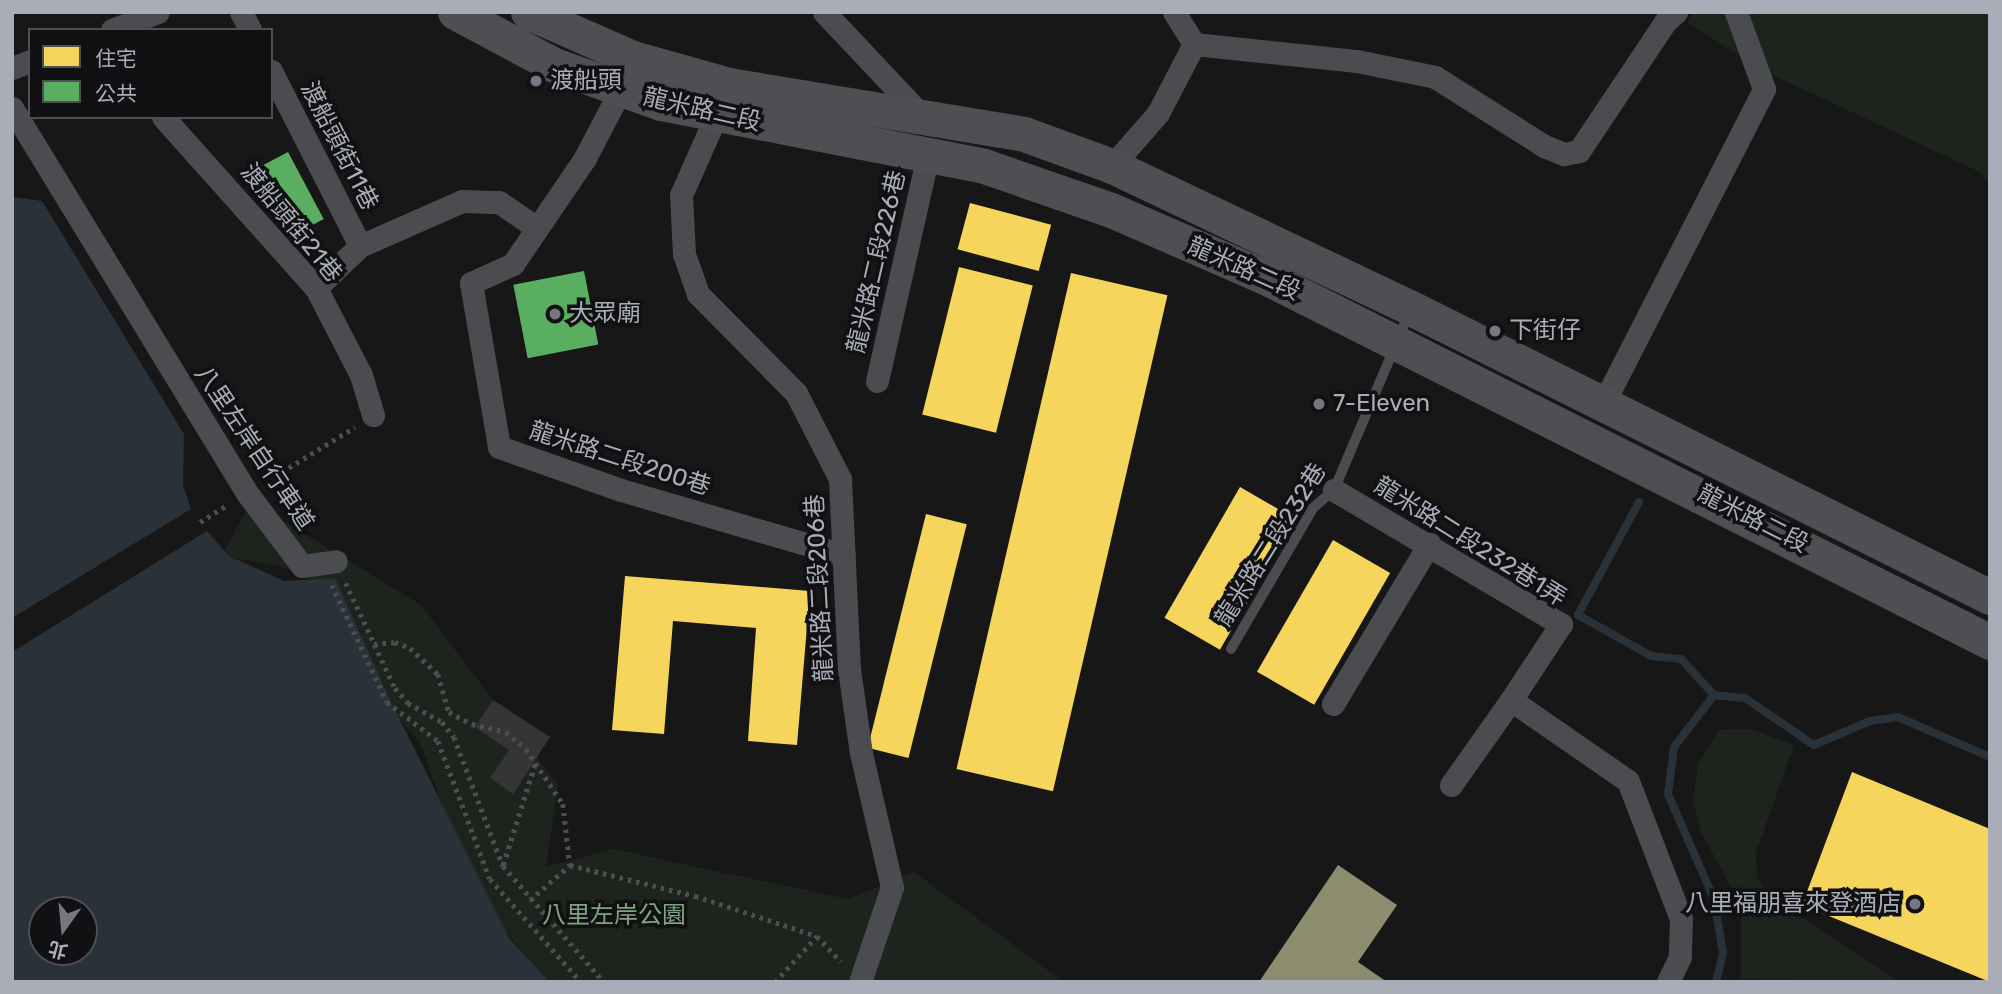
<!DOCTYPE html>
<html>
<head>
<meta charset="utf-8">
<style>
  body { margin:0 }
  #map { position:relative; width:2002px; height:994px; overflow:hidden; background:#171717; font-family:Rubik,"Noto Sans TC",sans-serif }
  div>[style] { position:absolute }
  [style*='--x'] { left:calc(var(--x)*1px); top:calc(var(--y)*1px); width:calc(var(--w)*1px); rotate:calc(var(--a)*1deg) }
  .green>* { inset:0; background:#1d241e }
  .water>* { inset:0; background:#2a3239 }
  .pier>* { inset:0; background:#171717 }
  .homes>* { inset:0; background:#f6d55c; transform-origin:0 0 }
  .public>* { inset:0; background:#5aae61; transform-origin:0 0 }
  .industry>* { inset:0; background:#8c8c6e }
  .stream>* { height:8px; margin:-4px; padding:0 4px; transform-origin:4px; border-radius:4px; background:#2a3239 }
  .building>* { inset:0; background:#353536 }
  .path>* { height:4.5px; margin-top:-2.25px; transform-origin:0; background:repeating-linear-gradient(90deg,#4d4e52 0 3.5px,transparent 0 8.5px) }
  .lane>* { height:10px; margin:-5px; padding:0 5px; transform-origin:5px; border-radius:5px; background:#4b4c50 }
  .street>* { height:23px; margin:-11.5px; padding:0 11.5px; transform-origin:11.5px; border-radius:11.5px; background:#4b4c50 }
  .primary>* { height:35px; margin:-17.5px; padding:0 17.5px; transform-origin:17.5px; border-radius:17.5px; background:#4d4f52 }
  .dots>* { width:19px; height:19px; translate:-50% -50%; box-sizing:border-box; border:4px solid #111113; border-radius:50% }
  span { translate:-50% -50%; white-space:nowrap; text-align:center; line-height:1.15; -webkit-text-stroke:7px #111113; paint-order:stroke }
  .poi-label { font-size:24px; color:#a8adb8 }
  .left { translate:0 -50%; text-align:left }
  .right { translate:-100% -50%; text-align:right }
  .street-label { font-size:24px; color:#a8adb8 }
  .park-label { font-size:24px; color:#7fa381 }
  .frame { position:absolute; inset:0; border:14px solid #a8adb8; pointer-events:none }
  .legend { position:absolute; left:28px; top:28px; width:245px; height:91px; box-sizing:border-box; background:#111113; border:2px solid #4d4f55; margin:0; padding:9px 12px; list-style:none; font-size:21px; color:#a8adb8 }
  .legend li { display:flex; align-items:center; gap:14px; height:35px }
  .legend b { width:35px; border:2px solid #4d4f55 }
  .north { position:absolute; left:28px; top:896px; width:70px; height:70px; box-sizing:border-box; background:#111113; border:2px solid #4d4f55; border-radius:50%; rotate:195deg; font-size:19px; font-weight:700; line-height:28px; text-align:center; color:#a8adb8 }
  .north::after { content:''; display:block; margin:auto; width:24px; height:32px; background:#757880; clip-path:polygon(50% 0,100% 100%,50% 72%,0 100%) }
</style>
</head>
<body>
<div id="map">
  <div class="green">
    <div style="clip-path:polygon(1694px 12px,1990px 12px,1990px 184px,1980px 172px,1762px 70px,1687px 22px)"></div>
    <div style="clip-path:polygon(251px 501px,421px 605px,558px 785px,546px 867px,613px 849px,848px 899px,914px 872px,1064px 982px,550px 982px,475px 898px,420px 742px,354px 671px,329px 587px,277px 565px,222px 556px)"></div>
    <div style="clip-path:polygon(1751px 729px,1794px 745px,1756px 853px,1757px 877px,1770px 897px,1900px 982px,1741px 979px,1741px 906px,1700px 830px,1693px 799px,1698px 764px,1719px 730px)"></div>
  </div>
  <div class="water">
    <div style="clip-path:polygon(evenodd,12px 197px,42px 201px,184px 434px,183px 485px,191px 509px,207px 531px,229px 556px,284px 581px,335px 578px,391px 702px,509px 938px,550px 982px,12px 982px,12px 197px,42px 910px,84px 910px,84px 952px,42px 952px,42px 910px)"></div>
  </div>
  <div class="pier">
    <div style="clip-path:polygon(191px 509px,207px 531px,12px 652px,12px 618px)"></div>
  </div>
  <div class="homes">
    <div style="left:970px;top:203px;width:84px;height:48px;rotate:15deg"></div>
    <div style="left:959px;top:267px;width:76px;height:152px;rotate:14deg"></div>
    <div style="left:1071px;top:273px;width:99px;height:509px;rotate:13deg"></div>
    <div style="left:1240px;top:487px;width:64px;height:151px;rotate:30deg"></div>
    <div style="left:926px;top:514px;width:42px;height:241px;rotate:14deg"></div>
    <div style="left:1333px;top:540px;width:66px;height:152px;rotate:30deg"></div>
    <div style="clip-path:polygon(625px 576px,810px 591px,797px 745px,748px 741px,756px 628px,673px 621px,664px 734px,612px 730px)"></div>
    <div style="clip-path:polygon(1852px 772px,1990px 829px,1990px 982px,1802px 905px)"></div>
  </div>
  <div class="public">
    <div style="left:288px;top:152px;width:76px;height:38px;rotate:62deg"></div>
    <div style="left:584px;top:271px;width:75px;height:72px;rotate:79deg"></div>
  </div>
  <div class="industry">
    <div style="clip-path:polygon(1338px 865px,1397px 905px,1358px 962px,1387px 982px,1259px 982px)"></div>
  </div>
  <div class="stream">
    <div style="--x:1639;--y:502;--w:128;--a:118.4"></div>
    <div style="--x:1578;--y:615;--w:84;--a:29.3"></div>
    <div style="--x:1651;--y:656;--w:30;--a:6"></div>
    <div style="--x:1681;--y:659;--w:49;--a:47.5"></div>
    <div style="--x:1716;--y:982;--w:30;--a:-76"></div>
    <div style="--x:1723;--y:953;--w:55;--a:-99.5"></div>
    <div style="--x:1714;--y:899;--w:115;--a:-113.7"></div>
    <div style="--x:1668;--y:794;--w:47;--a:-82.7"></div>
    <div style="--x:1674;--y:747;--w:66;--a:-52.4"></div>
    <div style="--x:1714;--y:695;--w:31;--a:6"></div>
    <div style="--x:1745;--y:698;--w:83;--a:34.3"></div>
    <div style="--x:1814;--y:745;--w:61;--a:-23.2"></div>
    <div style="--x:1870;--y:721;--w:28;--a:-8"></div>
    <div style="--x:1898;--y:717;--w:100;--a:23.5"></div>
  </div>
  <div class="building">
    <div style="clip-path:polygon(493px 700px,550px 737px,513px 794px,490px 778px,509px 750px,475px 727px)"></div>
  </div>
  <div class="path">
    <div style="--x:267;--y:481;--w:103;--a:-31.5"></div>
    <div style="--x:200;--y:522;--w:31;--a:-32"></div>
    <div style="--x:346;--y:583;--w:116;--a:65"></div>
    <div style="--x:395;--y:688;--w:20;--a:49"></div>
    <div style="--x:408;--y:703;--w:39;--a:29"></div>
    <div style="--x:442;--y:722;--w:19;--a:51"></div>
    <div style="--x:454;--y:737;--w:138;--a:69.2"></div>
    <div style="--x:503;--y:866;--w:154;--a:49"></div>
    <div style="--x:332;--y:585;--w:129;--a:64.8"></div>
    <div style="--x:387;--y:702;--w:64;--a:37.4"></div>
    <div style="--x:438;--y:741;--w:147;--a:69.4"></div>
    <div style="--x:490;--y:879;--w:137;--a:48.5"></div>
    <div style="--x:374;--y:644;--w:21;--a:-5"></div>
    <div style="--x:395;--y:642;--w:16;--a:22"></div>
    <div style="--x:410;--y:648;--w:38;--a:43"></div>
    <div style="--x:438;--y:674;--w:40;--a:74"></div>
    <div style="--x:449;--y:712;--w:26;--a:28"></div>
    <div style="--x:472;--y:724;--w:35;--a:13"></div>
    <div style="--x:506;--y:732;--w:26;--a:40"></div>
    <div style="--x:526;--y:749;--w:66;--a:56.1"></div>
    <div style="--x:563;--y:804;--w:61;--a:83.5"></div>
    <div style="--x:503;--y:865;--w:106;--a:-72.4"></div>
    <div style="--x:530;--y:900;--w:53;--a:-41.2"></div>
    <div style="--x:570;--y:865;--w:129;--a:13.9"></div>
    <div style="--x:695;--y:896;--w:128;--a:18.2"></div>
    <div style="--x:775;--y:982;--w:62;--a:-47.6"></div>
    <div style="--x:817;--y:936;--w:35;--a:47"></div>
  </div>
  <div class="lane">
    <div style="--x:1231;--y:649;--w:163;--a:-59.8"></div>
    <div style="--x:1313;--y:508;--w:28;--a:-41"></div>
    <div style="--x:1334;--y:490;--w:194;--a:-67"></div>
  </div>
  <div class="street">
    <div style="--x:241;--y:12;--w:20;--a:63"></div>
    <div style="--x:824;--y:12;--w:140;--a:46.7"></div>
    <div style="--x:1174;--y:12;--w:38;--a:58"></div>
    <div style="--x:112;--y:30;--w:49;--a:-21.4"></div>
    <div style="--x:12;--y:68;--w:19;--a:-21"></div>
    <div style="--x:271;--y:71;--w:196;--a:63"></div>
    <div style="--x:621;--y:89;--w:78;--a:117.6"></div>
    <div style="--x:585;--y:158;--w:128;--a:124.2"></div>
    <div style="--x:513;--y:264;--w:46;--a:155.7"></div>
    <div style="--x:471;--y:283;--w:166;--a:80.3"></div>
    <div style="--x:499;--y:447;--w:129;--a:19.4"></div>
    <div style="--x:621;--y:490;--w:232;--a:16.3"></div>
    <div style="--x:12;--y:108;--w:451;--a:58.6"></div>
    <div style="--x:247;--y:493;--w:91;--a:53"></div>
    <div style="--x:302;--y:566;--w:34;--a:-8"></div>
    <div style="--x:716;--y:116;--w:86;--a:113.9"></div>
    <div style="--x:681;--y:195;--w:59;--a:87.1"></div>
    <div style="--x:684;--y:254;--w:42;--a:70.7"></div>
    <div style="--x:698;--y:294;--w:139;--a:45.3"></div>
    <div style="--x:796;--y:393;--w:97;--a:62.9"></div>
    <div style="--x:840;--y:479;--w:190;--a:87.3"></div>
    <div style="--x:849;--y:669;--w:85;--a:81.9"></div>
    <div style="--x:861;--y:753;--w:138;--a:77"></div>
    <div style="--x:892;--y:887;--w:100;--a:108.6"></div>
    <div style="--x:163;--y:117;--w:229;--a:48.2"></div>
    <div style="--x:316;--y:288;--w:98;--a:62.7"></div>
    <div style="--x:361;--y:375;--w:42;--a:73.3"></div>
    <div style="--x:1112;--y:166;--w:70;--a:-49"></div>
    <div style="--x:1158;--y:113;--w:78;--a:-62.4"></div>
    <div style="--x:1194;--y:44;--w:164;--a:6"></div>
    <div style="--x:1357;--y:61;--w:80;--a:11.6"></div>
    <div style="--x:1435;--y:77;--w:129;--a:32.3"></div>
    <div style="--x:1544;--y:146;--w:22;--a:22"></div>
    <div style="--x:1564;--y:154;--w:15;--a:-11"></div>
    <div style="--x:1579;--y:151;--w:155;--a:-56.3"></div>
    <div style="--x:1665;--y:22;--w:15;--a:-42"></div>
    <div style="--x:316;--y:288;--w:61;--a:-43.7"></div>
    <div style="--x:360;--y:246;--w:111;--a:-23.8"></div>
    <div style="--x:462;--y:201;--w:37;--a:2"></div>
    <div style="--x:499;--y:202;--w:46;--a:34.4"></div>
    <div style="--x:877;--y:381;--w:233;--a:-77.3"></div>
    <div style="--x:1603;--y:404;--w:354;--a:-62.9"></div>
    <div style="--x:1764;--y:89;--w:82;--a:-110"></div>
    <div style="--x:1334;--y:490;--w:264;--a:30.6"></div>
    <div style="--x:1561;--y:624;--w:91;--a:123.3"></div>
    <div style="--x:1511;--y:700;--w:142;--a:34.7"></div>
    <div style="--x:1628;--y:781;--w:148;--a:69"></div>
    <div style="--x:1681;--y:919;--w:38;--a:92"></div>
    <div style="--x:1680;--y:957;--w:28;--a:116"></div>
    <div style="--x:1333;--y:704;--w:187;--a:-59"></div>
    <div style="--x:1451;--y:785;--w:104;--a:-54.8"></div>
  </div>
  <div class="primary">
    <div style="--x:455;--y:12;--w:112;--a:28.2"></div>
    <div style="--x:554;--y:65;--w:114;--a:19.6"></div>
    <div style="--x:661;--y:103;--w:329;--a:11"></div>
    <div style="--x:984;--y:166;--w:134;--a:19.1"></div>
    <div style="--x:1111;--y:210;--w:166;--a:23.5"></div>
    <div style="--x:1263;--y:276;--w:814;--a:26.72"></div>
    <div style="--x:528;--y:12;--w:115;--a:23.7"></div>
    <div style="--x:633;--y:58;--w:100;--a:15.7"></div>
    <div style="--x:729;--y:85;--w:299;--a:9.4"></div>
    <div style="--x:1024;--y:134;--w:94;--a:20"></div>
    <div style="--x:1112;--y:166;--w:331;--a:25.4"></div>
    <div style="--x:1411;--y:308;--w:647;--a:26.53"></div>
  </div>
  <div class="dots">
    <div style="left:536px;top:81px;background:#757880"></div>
    <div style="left:555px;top:314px;background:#757880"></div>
    <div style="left:1495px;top:331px;background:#757880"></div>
    <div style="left:1319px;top:404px;background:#757880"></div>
    <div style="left:1915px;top:904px;background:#757880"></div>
  </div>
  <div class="poi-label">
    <span class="left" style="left:550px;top:81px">渡船頭</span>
    <span class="left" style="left:569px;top:314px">大眾廟</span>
    <span class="left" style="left:1509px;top:331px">下街仔</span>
    <span class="left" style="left:1333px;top:404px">7-Eleven</span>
    <span class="right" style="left:1901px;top:904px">八里福朋喜來登酒店</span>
  </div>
  <div class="street-label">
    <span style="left:702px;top:110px;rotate:13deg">龍米路二段</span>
    <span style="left:339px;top:146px;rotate:63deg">渡船頭街11巷</span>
    <span style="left:291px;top:223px;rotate:51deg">渡船頭街21巷</span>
    <span style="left:877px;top:262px;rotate:-77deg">龍米路二段226巷</span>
    <span style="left:1244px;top:269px;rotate:24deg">龍米路二段</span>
    <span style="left:254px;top:448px;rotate:56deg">八里左岸自行車道</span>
    <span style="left:620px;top:459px;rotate:18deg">龍米路二段200巷</span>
    <span style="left:1753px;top:519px;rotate:27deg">龍米路二段</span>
    <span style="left:1470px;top:542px;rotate:32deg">龍米路二段232巷1弄</span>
    <span style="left:1271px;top:545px;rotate:-58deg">龍米路二段232巷</span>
    <span style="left:820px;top:588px;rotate:-93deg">龍米路二段206巷</span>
  </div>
  <div class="park-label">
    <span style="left:614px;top:916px">八里左岸公園</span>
  </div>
  <div class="frame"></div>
  <ul class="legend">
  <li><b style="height:19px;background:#f6d55c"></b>住宅</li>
  <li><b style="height:19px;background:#5aae61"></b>公共</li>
  </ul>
  <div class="north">北</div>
</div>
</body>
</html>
